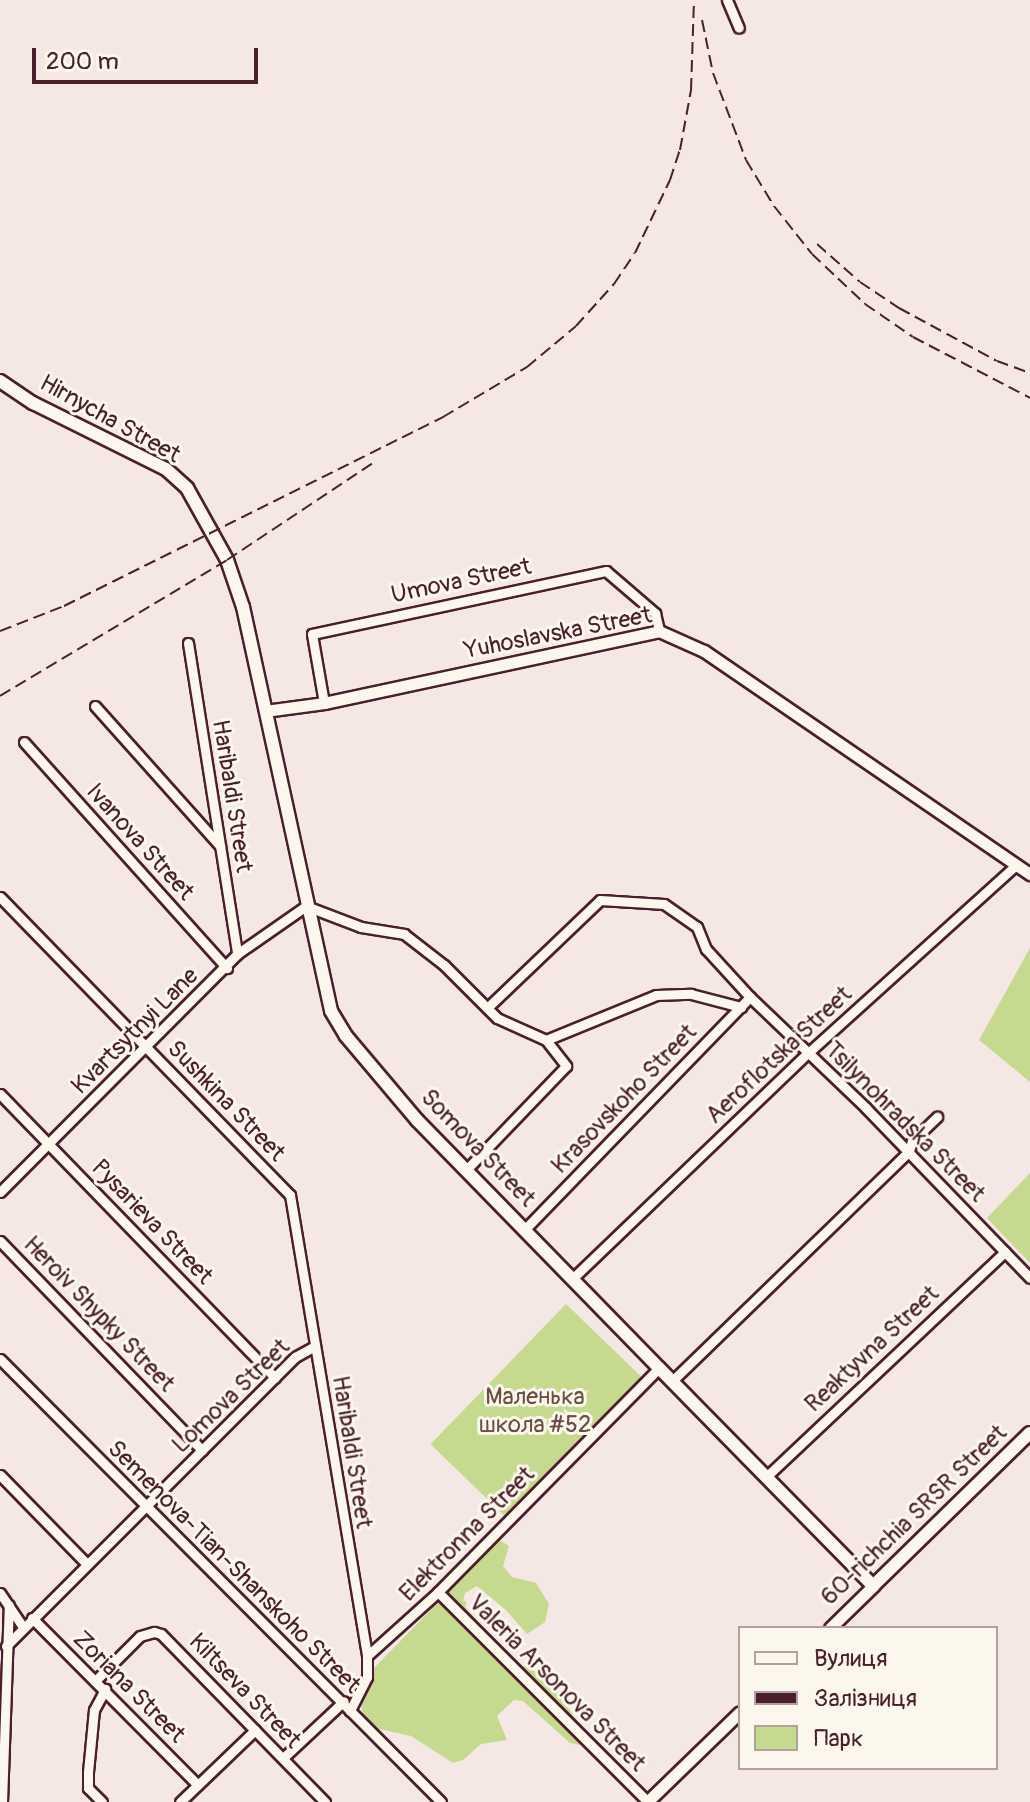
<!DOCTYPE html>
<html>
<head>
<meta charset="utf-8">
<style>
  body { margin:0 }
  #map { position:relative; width:1030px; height:1802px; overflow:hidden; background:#f4e7e4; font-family:Pangolin,sans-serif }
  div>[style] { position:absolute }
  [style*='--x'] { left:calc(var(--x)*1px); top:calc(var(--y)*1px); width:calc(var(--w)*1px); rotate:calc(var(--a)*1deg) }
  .green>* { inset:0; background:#c5da8f; transform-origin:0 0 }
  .roads { filter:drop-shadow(2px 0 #4a1f2b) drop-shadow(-2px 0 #4a1f2b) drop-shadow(0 2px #4a1f2b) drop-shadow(0 -2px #4a1f2b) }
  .minor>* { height:9px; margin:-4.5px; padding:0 4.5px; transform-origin:4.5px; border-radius:4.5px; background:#fbf7ec }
  .tertiary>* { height:11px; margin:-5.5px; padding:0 5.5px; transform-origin:5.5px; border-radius:5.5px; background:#fbf7ec }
  .secondary>* { height:12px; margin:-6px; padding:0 6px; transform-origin:6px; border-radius:6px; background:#fbf7ec }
  .rail>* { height:2px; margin-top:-1px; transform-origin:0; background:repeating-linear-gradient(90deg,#4a1f2b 0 12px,transparent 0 18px) }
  span { translate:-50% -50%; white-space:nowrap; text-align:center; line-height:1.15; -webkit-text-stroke:6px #fbf7ec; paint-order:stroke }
  .street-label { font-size:24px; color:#4a1f2b }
  .park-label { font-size:24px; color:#694e44 }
  .legend { position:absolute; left:738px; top:1626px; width:260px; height:144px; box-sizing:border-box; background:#fbf7ec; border:2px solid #b4a19f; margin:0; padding:10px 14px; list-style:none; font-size:24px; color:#4a1f2b }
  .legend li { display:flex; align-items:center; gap:16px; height:40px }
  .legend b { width:40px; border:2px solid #b4a19f }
  .scale { position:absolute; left:32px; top:48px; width:226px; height:36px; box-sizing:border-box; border:4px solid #4a1f2b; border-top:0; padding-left:10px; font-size:24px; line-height:28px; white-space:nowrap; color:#4a1f2b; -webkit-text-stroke:6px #fbf7ec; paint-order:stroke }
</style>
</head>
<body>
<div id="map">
  <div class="green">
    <div style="clip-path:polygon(1030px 948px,1030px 1082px,979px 1040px)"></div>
    <div style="clip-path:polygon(1030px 1173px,1030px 1263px,987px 1218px)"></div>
    <div style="left:566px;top:1304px;width:105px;height:195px;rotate:44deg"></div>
    <div style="clip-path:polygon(499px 1540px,509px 1546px,503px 1566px,512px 1577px,536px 1583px,549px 1604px,545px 1622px,527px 1634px,506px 1610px,477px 1586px,465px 1593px,463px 1601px,466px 1601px,466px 1608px,512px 1661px,547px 1677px,586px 1734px,579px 1745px,570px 1743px,523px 1701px,514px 1700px,497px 1716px,507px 1740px,481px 1744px,463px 1760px,453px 1763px,411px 1736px,375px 1728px,363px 1714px,361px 1704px,374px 1668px)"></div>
  </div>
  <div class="roads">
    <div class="minor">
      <div style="--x:727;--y:0;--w:30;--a:67"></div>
      <div style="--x:188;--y:643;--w:315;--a:81"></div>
      <div style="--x:324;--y:703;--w:70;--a:-99.9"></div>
      <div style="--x:312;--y:634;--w:301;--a:-12.1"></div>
      <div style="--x:606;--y:571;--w:65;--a:40.6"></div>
      <div style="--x:655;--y:613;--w:18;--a:77"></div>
      <div style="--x:95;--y:706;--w:188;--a:48.2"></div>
      <div style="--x:24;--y:742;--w:304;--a:48.1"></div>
      <div style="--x:0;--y:897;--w:416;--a:45.8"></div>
      <div style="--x:290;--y:1195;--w:467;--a:80.5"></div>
      <div style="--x:367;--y:1656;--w:21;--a:90"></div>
      <div style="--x:367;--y:1677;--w:38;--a:117"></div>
      <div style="--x:487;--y:1008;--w:156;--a:-43.7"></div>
      <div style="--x:600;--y:900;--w:64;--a:3.6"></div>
      <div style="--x:664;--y:904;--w:40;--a:34.9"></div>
      <div style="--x:697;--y:927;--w:24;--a:68"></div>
      <div style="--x:706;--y:949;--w:65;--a:47.5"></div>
      <div style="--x:750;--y:997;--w:161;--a:43.7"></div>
      <div style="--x:866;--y:1108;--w:236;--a:46"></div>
      <div style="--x:546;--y:1040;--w:119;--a:-22.2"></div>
      <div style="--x:656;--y:995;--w:35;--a:-2"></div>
      <div style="--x:691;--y:994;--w:52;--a:14.6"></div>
      <div style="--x:0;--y:1094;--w:395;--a:45.9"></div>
      <div style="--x:0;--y:1192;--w:336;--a:-45.1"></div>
      <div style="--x:237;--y:954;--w:84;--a:-34.8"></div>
      <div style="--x:306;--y:906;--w:59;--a:20.9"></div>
      <div style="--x:361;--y:927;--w:44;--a:9.2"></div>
      <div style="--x:404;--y:934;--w:51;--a:37.8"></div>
      <div style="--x:444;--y:965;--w:75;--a:45"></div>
      <div style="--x:497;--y:1018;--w:54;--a:24.2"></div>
      <div style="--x:546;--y:1040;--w:33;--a:52"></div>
      <div style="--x:566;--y:1066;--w:143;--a:133.9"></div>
      <div style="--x:526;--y:1228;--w:322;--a:-45.9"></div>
      <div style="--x:0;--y:1241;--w:291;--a:46"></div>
      <div style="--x:573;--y:1278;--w:325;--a:-43.8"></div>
      <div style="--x:808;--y:1053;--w:280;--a:-42.1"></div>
      <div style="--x:0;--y:1359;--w:625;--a:45.13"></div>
      <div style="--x:672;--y:1381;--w:330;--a:-44.1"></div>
      <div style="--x:909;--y:1151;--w:10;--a:-73"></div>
      <div style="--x:912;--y:1141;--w:35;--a:-44"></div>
      <div style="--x:0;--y:1475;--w:124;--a:45.7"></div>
      <div style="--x:767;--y:1476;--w:327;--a:-43.3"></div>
      <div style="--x:438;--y:1592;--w:297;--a:45"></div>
      <div style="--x:0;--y:1593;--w:41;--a:55.9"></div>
      <div style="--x:32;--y:1618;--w:235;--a:45.2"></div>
      <div style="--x:6;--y:1646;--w:409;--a:-45"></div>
      <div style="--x:295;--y:1357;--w:23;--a:-29"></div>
      <div style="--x:367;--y:1656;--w:96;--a:-42"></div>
      <div style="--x:438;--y:1592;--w:315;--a:-45.4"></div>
      <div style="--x:96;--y:1680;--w:62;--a:-45"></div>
      <div style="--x:140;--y:1636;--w:15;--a:-16"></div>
      <div style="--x:154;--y:1632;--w:7;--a:16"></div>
      <div style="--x:161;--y:1634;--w:235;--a:45.7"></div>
      <div style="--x:283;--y:1758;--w:83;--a:-43.1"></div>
      <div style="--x:2;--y:1802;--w:197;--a:-88"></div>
      <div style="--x:102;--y:1802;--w:20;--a:-135"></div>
      <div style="--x:88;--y:1788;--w:16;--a:-90"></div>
      <div style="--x:88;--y:1772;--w:62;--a:-84.5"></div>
      <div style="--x:94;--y:1710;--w:24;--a:-62"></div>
      <div style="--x:180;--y:1802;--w:104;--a:-43.8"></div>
    </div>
    <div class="tertiary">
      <div style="--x:265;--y:711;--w:60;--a:-7.7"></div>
      <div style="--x:324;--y:703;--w:343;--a:-12.1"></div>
      <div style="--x:659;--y:631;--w:49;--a:24"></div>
      <div style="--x:704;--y:651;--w:395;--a:34.4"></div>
      <div style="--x:830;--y:1628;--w:60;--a:-44.3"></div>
      <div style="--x:647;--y:1802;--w:129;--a:-44.1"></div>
    </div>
    <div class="secondary">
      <div style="--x:0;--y:381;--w:40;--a:34"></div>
      <div style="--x:33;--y:403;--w:148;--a:26.4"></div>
      <div style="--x:166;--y:469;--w:28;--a:42"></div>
      <div style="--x:187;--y:488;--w:82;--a:60.9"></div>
      <div style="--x:227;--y:560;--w:50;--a:71.2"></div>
      <div style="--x:243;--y:607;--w:413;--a:77.7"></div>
      <div style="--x:331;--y:1011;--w:29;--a:59"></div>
      <div style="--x:346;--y:1036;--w:110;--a:49.8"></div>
      <div style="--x:417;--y:1120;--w:347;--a:45.7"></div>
      <div style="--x:659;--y:1368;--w:305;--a:45.5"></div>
      <div style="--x:873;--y:1586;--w:219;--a:-44.3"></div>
    </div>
  </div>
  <div class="rail">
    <div style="--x:702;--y:20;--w:54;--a:78.3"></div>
    <div style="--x:713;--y:73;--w:93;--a:69.2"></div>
    <div style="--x:746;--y:160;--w:54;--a:58.7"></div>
    <div style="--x:774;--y:206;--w:61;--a:51.6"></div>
    <div style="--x:812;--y:254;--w:73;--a:43.3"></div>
    <div style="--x:865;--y:304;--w:58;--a:34.5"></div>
    <div style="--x:913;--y:337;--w:132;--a:27.5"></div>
    <div style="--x:817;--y:244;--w:57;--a:41.5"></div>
    <div style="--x:860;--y:282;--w:47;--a:33.7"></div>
    <div style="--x:899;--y:308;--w:111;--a:28.4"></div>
    <div style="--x:997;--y:361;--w:35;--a:20"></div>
    <div style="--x:0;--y:631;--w:69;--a:-21.3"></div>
    <div style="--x:64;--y:606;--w:424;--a:-26.5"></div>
    <div style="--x:443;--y:417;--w:98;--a:-30.8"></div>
    <div style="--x:527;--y:367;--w:64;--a:-39.9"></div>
    <div style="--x:576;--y:326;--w:57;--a:-47.9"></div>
    <div style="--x:614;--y:284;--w:37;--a:-56"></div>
    <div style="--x:635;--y:253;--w:81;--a:-64.4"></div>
    <div style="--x:670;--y:180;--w:32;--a:-72"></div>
    <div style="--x:680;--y:150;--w:61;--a:-79.6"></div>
    <div style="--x:691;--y:90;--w:90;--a:-88.1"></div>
    <div style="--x:0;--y:696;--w:265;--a:-30.9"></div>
    <div style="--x:227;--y:560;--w:179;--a:-33.6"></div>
  </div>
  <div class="street-label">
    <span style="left:110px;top:419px;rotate:29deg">Hirnycha Street</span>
    <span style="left:461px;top:581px;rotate:-12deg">Umova Street</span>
    <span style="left:558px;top:633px;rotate:-11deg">Yuhoslavska Street</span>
    <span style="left:232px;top:796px;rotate:81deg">Haribaldi Street</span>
    <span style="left:140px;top:842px;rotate:48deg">Ivanova Street</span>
    <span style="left:135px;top:1031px;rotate:-45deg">Kvartsytnyi Lane</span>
    <span style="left:779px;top:1055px;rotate:-43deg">Aeroflotska Street</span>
    <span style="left:624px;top:1099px;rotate:-46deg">Krasovskoho Street</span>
    <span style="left:226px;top:1101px;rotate:46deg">Sushkina Street</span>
    <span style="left:905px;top:1122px;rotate:45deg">Tsilynohradska Street</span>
    <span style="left:478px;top:1148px;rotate:46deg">Somova Street</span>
    <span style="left:152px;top:1222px;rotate:46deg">Pysarieva Street</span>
    <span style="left:99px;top:1314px;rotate:46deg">Heroiv Shypky Street</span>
    <span style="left:872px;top:1349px;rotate:-43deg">Reaktyvna Street</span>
    <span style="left:231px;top:1396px;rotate:-44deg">Lomova Street</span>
    <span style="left:352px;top:1452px;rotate:81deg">Haribaldi Street</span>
    <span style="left:914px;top:1515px;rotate:-44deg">60-richchia SRSR Street</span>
    <span style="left:467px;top:1534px;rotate:-45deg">Elektronna Street</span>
    <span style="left:234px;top:1567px;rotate:45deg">Semenova-Tian-Shanskoho Street</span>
    <span style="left:557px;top:1683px;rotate:45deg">Valeria Arsonova Street</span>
    <span style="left:129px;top:1687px;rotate:45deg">Zoriana Street</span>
    <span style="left:245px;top:1691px;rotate:46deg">Kiltseva Street</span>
  </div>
  <div class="park-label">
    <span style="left:535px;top:1411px">Маленька<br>школа #52</span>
  </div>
  <ul class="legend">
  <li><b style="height:10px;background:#fbf7ec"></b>Вулиця</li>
  <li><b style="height:10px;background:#4a1f2b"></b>Залізниця</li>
  <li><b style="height:22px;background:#c5da8f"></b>Парк</li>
  </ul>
  <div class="scale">200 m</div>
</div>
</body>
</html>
